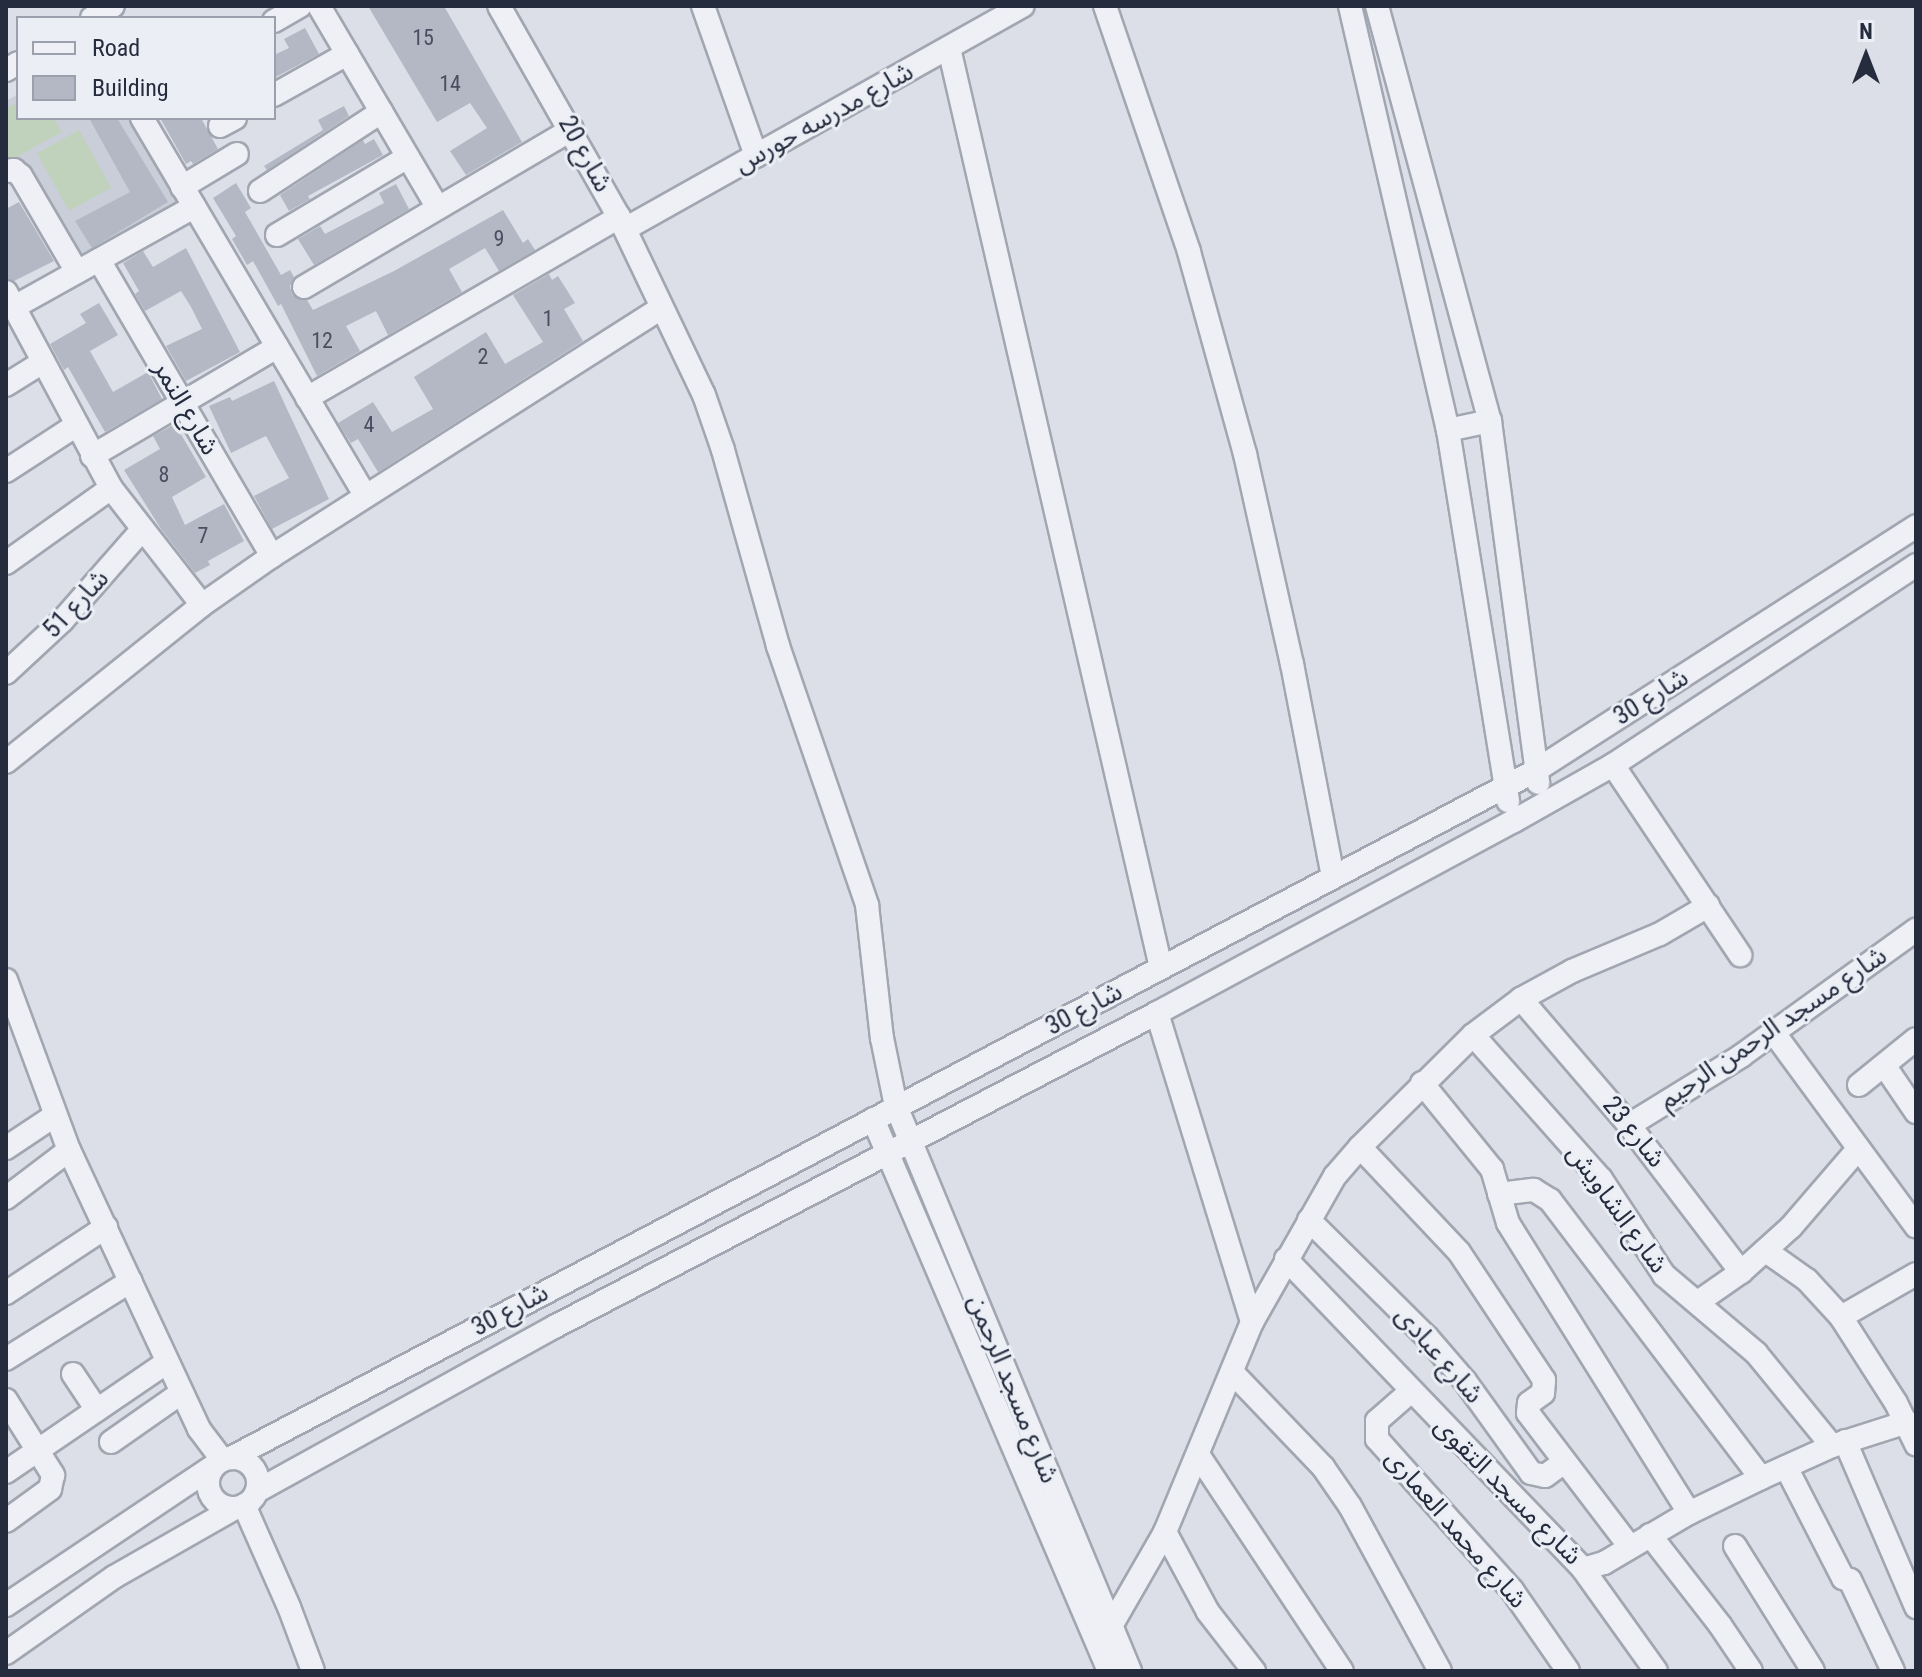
<!DOCTYPE html>
<html>
<head>
<meta charset="utf-8">
<style>
  body { margin:0 }
  #map { position:relative; width:1922px; height:1677px; overflow:hidden; background:#dcdfe7; font-family:"Roboto Condensed","Noto Sans Arabic",sans-serif }
  div>[style] { position:absolute }
  [style*='--x'] { left:calc(var(--x)*1px); top:calc(var(--y)*1px); width:calc(var(--w)*1px); rotate:calc(var(--a)*1deg) }
  .built>* { inset:0; background:#c9ced9 }
  .green>* { inset:0; background:#c0d1bc; transform-origin:0 0 }
  .building>* { inset:0; background:#b3b8c4 }
  .roads { filter:drop-shadow(2px 0 #a1a6b1) drop-shadow(-2px 0 #a1a6b1) drop-shadow(0 2px #a1a6b1) drop-shadow(0 -2px #a1a6b1) }
  .minor>* { height:22px; margin:-11px; padding:0 11px; transform-origin:11px; border-radius:11px; background:#eef0f5 }
  .minor>.ring { margin:-11px; padding:0; box-sizing:content-box; background:none; border:22px solid #eef0f5; border-radius:50% }
  span { translate:-50% -50%; white-space:nowrap; text-align:center; line-height:1.15; -webkit-text-stroke:6px #ebeef5; paint-order:stroke }
  .number-label { font-size:22px; color:#484f60 }
  .number-label span { -webkit-text-stroke-width:0 }
  .street-label { font-size:26px; color:#252c3e }
  .frame { position:absolute; inset:0; border:8px solid #252c3e; pointer-events:none }
  .legend { position:absolute; left:16px; top:16px; width:260px; height:104px; box-sizing:border-box; background:#ebeef5; border:2px solid #9ca0ac; margin:0; padding:10px 14px; list-style:none; font-size:24px; color:#252c3e }
  .legend li { display:flex; align-items:center; gap:16px; height:40px }
  .legend b { width:40px; border:2px solid #9ca0ac }
  .north { position:absolute; left:1826px; top:16px; width:80px; height:80px; -webkit-text-stroke:6px #ebeef5; paint-order:stroke; rotate:0deg; font-size:22px; font-weight:700; line-height:32px; text-align:center; color:#252c3e }
  .north::after { content:''; display:block; margin:auto; width:28px; height:36px; background:#252c3e; clip-path:polygon(50% 0,100% 100%,50% 72%,0 100%) }
</style>
</head>
<body>
<div id="map">
  <div class="built">
    <div style="clip-path:polygon(18px 94px,18px 118px,141px 118px,193px 206px,78px 270px,6px 168px,6px 101px)"></div>
  </div>
  <div class="green">
    <div style="clip-path:polygon(18px 102px,18px 118px,53px 118px,62px 132px,6px 163px,6px 109px)"></div>
    <div style="left:79px;top:130px;width:66px;height:48px;rotate:61deg"></div>
  </div>
  <div class="building">
    <div style="clip-path:polygon(368px 6px,444px 6px,522px 142px,466px 175px,450px 151px,487px 128px,470px 103px,437px 122px)"></div>
    <div style="clip-path:polygon(305px 28px,319px 54px,274px 78px,274px 55px,289px 48px,284px 39px)"></div>
    <div style="clip-path:polygon(344px 106px,349px 116px,267px 170px,264px 166px,323px 130px,318px 120px)"></div>
    <div style="clip-path:polygon(89px 118px,117px 118px,168px 202px,92px 248px,75px 221px,130px 192px)"></div>
    <div style="clip-path:polygon(160px 118px,201px 118px,218px 149px,193px 164px,191px 161px,186px 164px)"></div>
    <div style="clip-path:polygon(374px 139px,383px 155px,308px 196px,310px 199px,289px 211px,280px 195px,363px 140px,365px 144px)"></div>
    <div style="clip-path:polygon(236px 183px,251px 208px,245px 212px,281px 275px,290px 270px,294px 277px,290px 286px,292px 295px,307px 300px,313px 310px,394px 271px,503px 210px,523px 243px,528px 239px,535px 250px,499px 271px,485px 248px,468px 258px,449px 269px,462px 292px,388px 335px,376px 311px,346px 326px,360px 351px,317px 376px,281px 304px,278px 306px,253px 261px,247px 265px,232px 239px,236px 236px,213px 198px)"></div>
    <div style="clip-path:polygon(396px 184px,409px 209px,314px 265px,298px 239px,320px 226px,325px 234px,384px 203px,379px 193px)"></div>
    <div style="clip-path:polygon(19px 202px,54px 261px,14px 281px,6px 278px,6px 209px)"></div>
    <div style="clip-path:polygon(186px 248px,240px 352px,186px 381px,166px 346px,202px 329px,191px 307px,181px 291px,145px 311px,135px 294px,139px 291px,123px 263px,143px 251px,153px 267px)"></div>
    <div style="clip-path:polygon(549px 274px,552px 280px,558px 276px,575px 303px,564px 309px,583px 341px,378px 472px,358px 439px,351px 443px,338px 423px,373px 402px,392px 432px,433px 409px,414px 377px,486px 332px,505px 364px,543px 342px,513px 295px)"></div>
    <div style="clip-path:polygon(99px 303px,118px 335px,90px 351px,113px 392px,148px 372px,162px 399px,105px 432px,68px 367px,64px 370px,50px 344px,86px 323px,80px 314px)"></div>
    <div style="clip-path:polygon(274px 381px,329px 499px,272px 529px,254px 496px,289px 478px,279px 460px,266px 436px,231px 453px,209px 406px,230px 397px,232px 401px)"></div>
    <div style="clip-path:polygon(175px 424px,206px 477px,172px 497px,185px 525px,224px 504px,244px 541px,208px 561px,210px 565px,195px 573px,161px 529px,124px 470px,160px 449px,153px 436px)"></div>
  </div>
  <div class="roads">
    <div class="minor">
      <div style="--x:319;--y:6;--w:234;--a:59.5"></div>
      <div style="--x:499;--y:6;--w:243;--a:60.4"></div>
      <div style="--x:619;--y:217;--w:197;--a:64.5"></div>
      <div style="--x:704;--y:395;--w:58;--a:70.9"></div>
      <div style="--x:723;--y:450;--w:204;--a:74.3"></div>
      <div style="--x:778;--y:646;--w:274;--a:71"></div>
      <div style="--x:867;--y:905;--w:134;--a:83.6"></div>
      <div style="--x:882;--y:1038;--w:69;--a:78.4"></div>
      <div style="--x:896;--y:1106;--w:612;--a:67.5"></div>
      <div style="--x:703;--y:6;--w:159;--a:70.5"></div>
      <div style="--x:1105;--y:6;--w:260;--a:71.1"></div>
      <div style="--x:1189;--y:252;--w:210;--a:74.5"></div>
      <div style="--x:1245;--y:454;--w:215;--a:77.4"></div>
      <div style="--x:1292;--y:664;--w:217;--a:79.1"></div>
      <div style="--x:1350;--y:6;--w:435;--a:77"></div>
      <div style="--x:1448;--y:430;--w:376;--a:80.8"></div>
      <div style="--x:1377;--y:6;--w:430;--a:74.8"></div>
      <div style="--x:1490;--y:421;--w:365;--a:82.4"></div>
      <div style="--x:92;--y:18;--w:24;--a:-30"></div>
      <div style="--x:274;--y:21;--w:30;--a:-30"></div>
      <div style="--x:949;--y:48;--w:944;--a:77.02"></div>
      <div style="--x:6;--y:70;--w:14;--a:-30"></div>
      <div style="--x:274;--y:95;--w:84;--a:-29.3"></div>
      <div style="--x:142;--y:118;--w:438;--a:59.4"></div>
      <div style="--x:220;--y:126;--w:17;--a:-28"></div>
      <div style="--x:6;--y:171;--w:8;--a:-7"></div>
      <div style="--x:14;--y:170;--w:9;--a:41"></div>
      <div style="--x:21;--y:176;--w:111;--a:59.7"></div>
      <div style="--x:182;--y:187;--w:64;--a:-31"></div>
      <div style="--x:260;--y:191;--w:145;--a:-33.1"></div>
      <div style="--x:625;--y:229;--w:456;--a:-29.3"></div>
      <div style="--x:277;--y:235;--w:152;--a:-30.8"></div>
      <div style="--x:99;--y:260;--w:343;--a:59.7"></div>
      <div style="--x:304;--y:287;--w:311;--a:-30.5"></div>
      <div style="--x:6;--y:292;--w:222;--a:61.8"></div>
      <div style="--x:111;--y:488;--w:148;--a:52.1"></div>
      <div style="--x:16;--y:306;--w:204;--a:-29.1"></div>
      <div style="--x:6;--y:385;--w:44;--a:-31.9"></div>
      <div style="--x:307;--y:398;--w:361;--a:-30.1"></div>
      <div style="--x:1448;--y:430;--w:43;--a:-12.1"></div>
      <div style="--x:92;--y:456;--w:215;--a:-30.5"></div>
      <div style="--x:6;--y:471;--w:82;--a:-33.1"></div>
      <div style="--x:6;--y:563;--w:129;--a:-35.5"></div>
      <div style="--x:6;--y:673;--w:76;--a:-42.9"></div>
      <div style="--x:62;--y:621;--w:120;--a:-48.7"></div>
      <div style="--x:6;--y:762;--w:251;--a:-38.7"></div>
      <div style="--x:202;--y:605;--w:85;--a:-35"></div>
      <div style="--x:272;--y:556;--w:461;--a:-32.5"></div>
      <div style="--x:1613;--y:765;--w:229;--a:56.2"></div>
      <div style="--x:6;--y:980;--w:181;--a:69.7"></div>
      <div style="--x:69;--y:1150;--w:308;--a:65"></div>
      <div style="--x:199;--y:1429;--w:39;--a:53"></div>
      <div style="--x:1521;--y:999;--w:166;--a:49.4"></div>
      <div style="--x:1629;--y:1125;--w:185;--a:52.7"></div>
      <div style="--x:1157;--y:1013;--w:323;--a:72.9"></div>
      <div style="--x:1774;--y:1033;--w:240;--a:53.7"></div>
      <div style="--x:1473;--y:1035;--w:193;--a:48.4"></div>
      <div style="--x:1601;--y:1179;--w:115;--a:56.7"></div>
      <div style="--x:1664;--y:1275;--w:121;--a:40.3"></div>
      <div style="--x:1756;--y:1353;--w:120;--a:50.7"></div>
      <div style="--x:1884;--y:1065;--w:57;--a:55.8"></div>
      <div style="--x:1422;--y:1083;--w:111;--a:50.9"></div>
      <div style="--x:1492;--y:1169;--w:56;--a:73.5"></div>
      <div style="--x:1508;--y:1223;--w:342;--a:58"></div>
      <div style="--x:1859;--y:1085;--w:73;--a:-38.9"></div>
      <div style="--x:873;--y:1119;--w:600;--a:66.85"></div>
      <div style="--x:1629;--y:1125;--w:132;--a:-31.6"></div>
      <div style="--x:1741;--y:1056;--w:216;--a:-35.8"></div>
      <div style="--x:1360;--y:1147;--w:144;--a:46.7"></div>
      <div style="--x:1459;--y:1252;--w:154;--a:56.4"></div>
      <div style="--x:1544;--y:1380;--w:13;--a:94"></div>
      <div style="--x:1543;--y:1393;--w:17;--a:144"></div>
      <div style="--x:1529;--y:1403;--w:10;--a:96"></div>
      <div style="--x:1528;--y:1413;--w:168;--a:52.7"></div>
      <div style="--x:6;--y:1148;--w:58;--a:-33.7"></div>
      <div style="--x:1499;--y:1194;--w:35;--a:-7"></div>
      <div style="--x:1534;--y:1190;--w:19;--a:32"></div>
      <div style="--x:1550;--y:1200;--w:349;--a:52.8"></div>
      <div style="--x:6;--y:1198;--w:79;--a:-37.3"></div>
      <div style="--x:1309;--y:1220;--w:166;--a:44.8"></div>
      <div style="--x:1427;--y:1337;--w:58;--a:49.2"></div>
      <div style="--x:1465;--y:1381;--w:113;--a:54.3"></div>
      <div style="--x:1531;--y:1473;--w:14;--a:12"></div>
      <div style="--x:1545;--y:1476;--w:22;--a:-36"></div>
      <div style="--x:1766;--y:1251;--w:50;--a:35.3"></div>
      <div style="--x:1807;--y:1280;--w:50;--a:47.4"></div>
      <div style="--x:1841;--y:1317;--w:102;--a:57.4"></div>
      <div style="--x:1896;--y:1403;--w:46;--a:64"></div>
      <div style="--x:1286;--y:1259;--w:429;--a:46.2"></div>
      <div style="--x:1583;--y:1569;--w:22;--a:-16"></div>
      <div style="--x:1604;--y:1563;--w:99;--a:-30.5"></div>
      <div style="--x:1689;--y:1513;--w:80;--a:-25.9"></div>
      <div style="--x:1761;--y:1478;--w:78;--a:-24.3"></div>
      <div style="--x:1832;--y:1446;--w:79;--a:-17.7"></div>
      <div style="--x:6;--y:1293;--w:120;--a:-33.4"></div>
      <div style="--x:1698;--y:1302;--w:52;--a:-34.9"></div>
      <div style="--x:1741;--y:1272;--w:67;--a:-42"></div>
      <div style="--x:1791;--y:1227;--w:103;--a:-49.3"></div>
      <div style="--x:1841;--y:1317;--w:86;--a:-29.8"></div>
      <div style="--x:6;--y:1359;--w:147;--a:-32"></div>
      <div style="--x:1232;--y:1372;--w:132;--a:46.2"></div>
      <div style="--x:1323;--y:1467;--w:47;--a:55.3"></div>
      <div style="--x:1350;--y:1506;--w:188;--a:61.4"></div>
      <div style="--x:73;--y:1374;--w:43;--a:56.3"></div>
      <div style="--x:1410;--y:1392;--w:44;--a:138.7"></div>
      <div style="--x:1377;--y:1421;--w:18;--a:90"></div>
      <div style="--x:1377;--y:1439;--w:203;--a:48.2"></div>
      <div style="--x:1512;--y:1590;--w:98;--a:55.3"></div>
      <div style="--x:6;--y:1400;--w:89;--a:57.9"></div>
      <div style="--x:53;--y:1475;--w:14;--a:102"></div>
      <div style="--x:50;--y:1489;--w:54;--a:144"></div>
      <div style="--x:1845;--y:1441;--w:181;--a:66.8"></div>
      <div style="--x:111;--y:1442;--w:85;--a:-35"></div>
      <div style="--x:1199;--y:1456;--w:258;--a:56.4"></div>
      <div style="--x:231;--y:1458;--w:1474;--a:-27.78"></div>
      <div style="--x:1535;--y:771;--w:453;--a:-32.7"></div>
      <div class="ring" style="left:208px;top:1458px;width:28px;height:28px"></div>
      <div style="--x:1786;--y:1467;--w:125;--a:62.8"></div>
      <div style="--x:1843;--y:1578;--w:7;--a:16"></div>
      <div style="--x:1850;--y:1580;--w:101;--a:64.7"></div>
      <div style="--x:6;--y:1472;--w:195;--a:-34.3"></div>
      <div style="--x:257;--y:1491;--w:342;--a:-28.9"></div>
      <div style="--x:556;--y:1326;--w:678;--a:-27.51"></div>
      <div style="--x:1157;--y:1013;--w:405;--a:-28.3"></div>
      <div style="--x:1514;--y:821;--w:114;--a:-29.5"></div>
      <div style="--x:1613;--y:765;--w:363;--a:-33.4"></div>
      <div style="--x:244;--y:1505;--w:111;--a:66.2"></div>
      <div style="--x:289;--y:1607;--w:68;--a:69.4"></div>
      <div style="--x:1165;--y:1532;--w:91;--a:61.7"></div>
      <div style="--x:1208;--y:1612;--w:75;--a:52.1"></div>
      <div style="--x:1650;--y:1535;--w:114;--a:52.1"></div>
      <div style="--x:1720;--y:1625;--w:55;--a:56"></div>
      <div style="--x:1735;--y:1546;--w:147;--a:58"></div>
      <div style="--x:1583;--y:1569;--w:125;--a:54.4"></div>
      <div style="--x:6;--y:1605;--w:250;--a:-33.8"></div>
      <div style="--x:1111;--y:1626;--w:108;--a:-60.1"></div>
      <div style="--x:1165;--y:1532;--w:227;--a:-67.5"></div>
      <div style="--x:1252;--y:1322;--w:168;--a:-60.4"></div>
      <div style="--x:1335;--y:1176;--w:38;--a:-49"></div>
      <div style="--x:1360;--y:1147;--w:159;--a:-44.7"></div>
      <div style="--x:1473;--y:1035;--w:60;--a:-36.9"></div>
      <div style="--x:1521;--y:999;--w:58;--a:-28.8"></div>
      <div style="--x:1572;--y:971;--w:95;--a:-22.8"></div>
      <div style="--x:1660;--y:934;--w:56;--a:-30.3"></div>
      <div style="--x:6;--y:1653;--w:132;--a:-35.1"></div>
      <div style="--x:114;--y:1577;--w:139;--a:-29.7"></div>
    </div>
  </div>
  <div class="number-label">
    <span style="left:423px;top:38px">15</span>
    <span style="left:450px;top:84px">14</span>
    <span style="left:499px;top:239px">9</span>
    <span style="left:548px;top:319px">1</span>
    <span style="left:322px;top:341px">12</span>
    <span style="left:483px;top:357px">2</span>
    <span style="left:369px;top:425px">4</span>
    <span style="left:164px;top:475px">8</span>
    <span style="left:203px;top:536px">7</span>
  </div>
  <div class="street-label">
    <span style="left:824px;top:118px;rotate:-29deg">شارع مدرسه حورس</span>
    <span style="left:585px;top:154px;rotate:61deg">شارع 20</span>
    <span style="left:186px;top:408px;rotate:60deg">شارع النمر</span>
    <span style="left:76px;top:604px;rotate:-47deg">شارع 51</span>
    <span style="left:1651px;top:697px;rotate:-32deg">شارع 30</span>
    <span style="left:1084px;top:1009px;rotate:-28deg">شارع 30</span>
    <span style="left:1773px;top:1028px;rotate:-34deg">شارع مسجد الرحمن الرحيم</span>
    <span style="left:1634px;top:1132px;rotate:51deg">شارع 23</span>
    <span style="left:1617px;top:1209px;rotate:54deg">شارع الشاويش</span>
    <span style="left:510px;top:1310px;rotate:-28deg">شارع 30</span>
    <span style="left:1439px;top:1355px;rotate:49deg">شارع عبادى</span>
    <span style="left:1013px;top:1389px;rotate:68deg">شارع مسجد الرحمن</span>
    <span style="left:1508px;top:1491px;rotate:45deg">شارع مسجد التقوى</span>
    <span style="left:1456px;top:1529px;rotate:49deg">شارع محمد العمارى</span>
  </div>
  <div class="frame"></div>
  <ul class="legend">
  <li><b style="height:10px;background:#eef0f5"></b>Road</li>
  <li><b style="height:22px;background:#b3b8c4"></b>Building</li>
  </ul>
  <div class="north">N</div>
</div>
</body>
</html>
